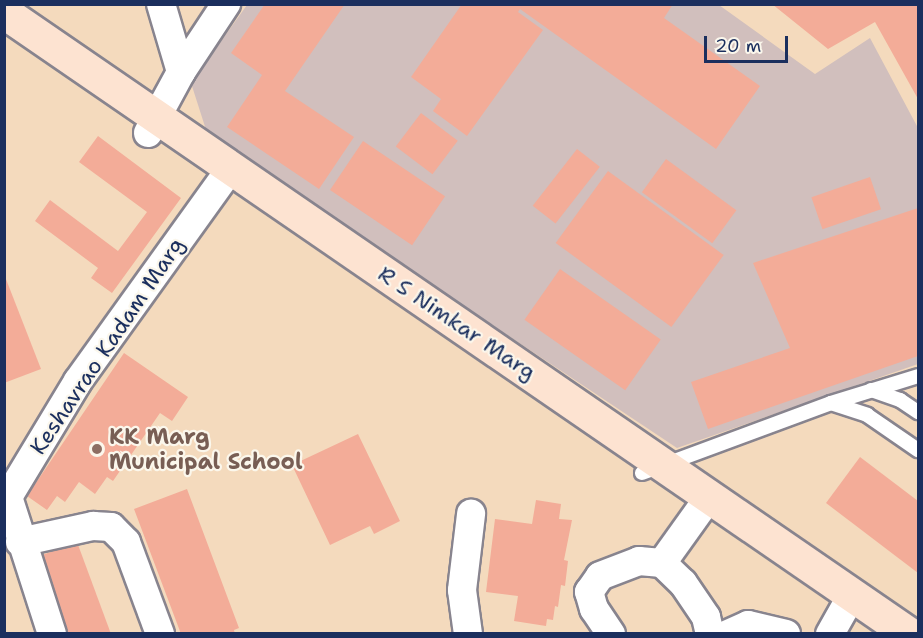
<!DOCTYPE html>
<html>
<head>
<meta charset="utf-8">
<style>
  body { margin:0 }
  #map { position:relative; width:923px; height:638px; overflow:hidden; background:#f4dabd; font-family:"Shantell Sans",sans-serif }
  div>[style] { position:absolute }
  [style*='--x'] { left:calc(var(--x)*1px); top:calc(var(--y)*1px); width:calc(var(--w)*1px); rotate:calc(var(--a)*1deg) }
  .industrial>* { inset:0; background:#d1bfbd }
  .building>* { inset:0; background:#f3ac98; transform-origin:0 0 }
  .roads { filter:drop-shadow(2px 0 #88848e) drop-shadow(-2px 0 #88848e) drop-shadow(0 2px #88848e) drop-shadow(0 -2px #88848e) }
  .service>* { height:14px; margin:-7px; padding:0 7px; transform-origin:7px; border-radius:7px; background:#fff }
  .minor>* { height:28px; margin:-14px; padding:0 14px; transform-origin:14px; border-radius:14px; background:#fff }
  .secondary>* { height:33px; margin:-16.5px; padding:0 16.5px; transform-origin:16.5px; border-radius:16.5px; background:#fde3d1 }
  .dots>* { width:16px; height:16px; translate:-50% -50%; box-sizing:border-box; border:3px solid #fbf7ec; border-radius:50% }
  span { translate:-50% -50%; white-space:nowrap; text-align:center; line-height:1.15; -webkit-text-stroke:4.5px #fbf7ec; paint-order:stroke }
  .street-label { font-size:22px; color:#1b2f5e }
  .education-label { font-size:22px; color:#785e54; font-weight:700 }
  .left { translate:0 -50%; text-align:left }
  .frame { position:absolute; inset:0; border:6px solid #1b2f5e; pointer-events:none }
  .scale { position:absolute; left:704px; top:36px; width:84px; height:27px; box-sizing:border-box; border:3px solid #1b2f5e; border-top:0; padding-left:8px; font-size:18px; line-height:21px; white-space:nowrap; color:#1b2f5e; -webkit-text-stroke:4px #fbf7ec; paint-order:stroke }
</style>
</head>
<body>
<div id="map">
  <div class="industrial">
    <div style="clip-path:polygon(247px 5px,719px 5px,815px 74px,870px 38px,918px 128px,918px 364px,677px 448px,208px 136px,191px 83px)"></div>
  </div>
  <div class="building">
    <div style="clip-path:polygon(265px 4px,345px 4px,285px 91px,354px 137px,319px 189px,227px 127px,262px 75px,231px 53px)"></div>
    <div style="clip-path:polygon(462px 4px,673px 4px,664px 18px,760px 86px,716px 149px,520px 9px,518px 12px,543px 30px,467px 136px,433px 111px,441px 99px,411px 77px)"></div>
    <div style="clip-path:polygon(772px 4px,918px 4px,918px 99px,875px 22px,828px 49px)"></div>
    <div style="left:421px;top:113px;width:46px;height:42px;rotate:37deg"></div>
    <div style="clip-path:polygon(98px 136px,181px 198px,112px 293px,91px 278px,98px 268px,35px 221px,50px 200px,118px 251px,147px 212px,79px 162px)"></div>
    <div style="left:363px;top:141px;width:99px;height:59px;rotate:34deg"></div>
    <div style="left:577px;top:149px;width:29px;height:72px;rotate:38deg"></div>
    <div style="left:666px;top:159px;width:87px;height:41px;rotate:36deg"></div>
    <div style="left:608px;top:171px;width:143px;height:89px;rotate:36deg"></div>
    <div style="left:870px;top:177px;width:34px;height:62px;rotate:71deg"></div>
    <div style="clip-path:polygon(918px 208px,918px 356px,708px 429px,691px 382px,790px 348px,753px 263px)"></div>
    <div style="left:560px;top:269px;width:123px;height:62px;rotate:35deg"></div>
    <div style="clip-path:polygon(4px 274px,41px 369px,4px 383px)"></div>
    <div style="clip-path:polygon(124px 353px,188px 397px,172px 421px,160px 413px,113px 481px,107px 477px,95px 494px,79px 482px,65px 502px,57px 496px,47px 510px,27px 496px)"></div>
    <div style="clip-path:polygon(358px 434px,400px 521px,374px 534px,370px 526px,330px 545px,292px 465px)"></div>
    <div style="clip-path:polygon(860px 457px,918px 501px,918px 573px,826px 503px)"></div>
    <div style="clip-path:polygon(187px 489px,239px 628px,234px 630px,235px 634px,181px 634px,134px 509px)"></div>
    <div style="clip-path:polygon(536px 500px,561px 504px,559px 519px,572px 520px,564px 560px,568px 561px,565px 586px,561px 585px,558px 607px,555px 606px,553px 620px,547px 619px,546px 626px,514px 621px,518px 596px,486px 592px,495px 519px,532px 524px)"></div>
    <div style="clip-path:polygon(77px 542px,111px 634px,56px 634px,29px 560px)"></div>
  </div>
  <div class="roads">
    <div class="service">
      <div style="--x:871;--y:390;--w:31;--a:19"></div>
      <div style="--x:900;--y:400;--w:22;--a:34"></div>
      <div style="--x:831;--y:403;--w:38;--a:18"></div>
      <div style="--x:867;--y:415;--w:62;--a:34.5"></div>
      <div style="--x:642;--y:473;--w:202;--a:-20.3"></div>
      <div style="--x:831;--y:403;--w:91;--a:-17.2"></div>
    </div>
    <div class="minor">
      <div style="--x:161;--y:4;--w:71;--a:73.6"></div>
      <div style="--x:148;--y:133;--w:69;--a:-61.6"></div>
      <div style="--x:181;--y:72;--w:82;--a:-56.5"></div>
      <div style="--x:20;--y:542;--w:75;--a:-12.4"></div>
      <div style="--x:93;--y:526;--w:18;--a:3"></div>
      <div style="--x:111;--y:527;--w:21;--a:45"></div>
      <div style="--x:126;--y:542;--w:98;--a:69.7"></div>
      <div style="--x:662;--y:563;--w:82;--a:-54.4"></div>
      <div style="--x:52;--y:634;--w:144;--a:-107.8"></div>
      <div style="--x:8;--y:497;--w:135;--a:-58.9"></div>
      <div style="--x:78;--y:381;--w:262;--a:-54.3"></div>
      <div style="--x:468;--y:634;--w:44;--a:-97.8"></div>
      <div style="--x:462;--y:590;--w:77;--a:-83.2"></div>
      <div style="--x:611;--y:634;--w:30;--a:-124"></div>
      <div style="--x:594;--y:609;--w:18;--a:-106"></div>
      <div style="--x:589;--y:592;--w:19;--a:-55"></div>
      <div style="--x:600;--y:576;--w:42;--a:-21"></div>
      <div style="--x:639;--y:561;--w:23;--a:5"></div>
      <div style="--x:662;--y:563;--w:29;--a:44"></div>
      <div style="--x:683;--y:583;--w:41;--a:55.9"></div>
      <div style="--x:706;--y:617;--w:17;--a:77"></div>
      <div style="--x:728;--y:634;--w:22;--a:-24"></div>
      <div style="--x:748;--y:625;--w:39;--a:13"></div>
      <div style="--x:830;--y:634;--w:45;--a:-60.6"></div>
    </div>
    <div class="secondary">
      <div style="--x:4;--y:12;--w:1098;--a:34.5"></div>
    </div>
  </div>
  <div class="dots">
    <div style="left:97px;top:449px;background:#8d6e63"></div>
  </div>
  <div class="street-label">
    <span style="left:457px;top:323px;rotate:34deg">R S Nimkar Marg</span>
    <span style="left:107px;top:346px;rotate:-56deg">Keshavrao Kadam Marg</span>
  </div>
  <div class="education-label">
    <span class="left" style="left:109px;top:449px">KK Marg<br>Municipal School</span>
  </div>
  <div class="frame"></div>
  <div class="scale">20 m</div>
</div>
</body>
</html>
